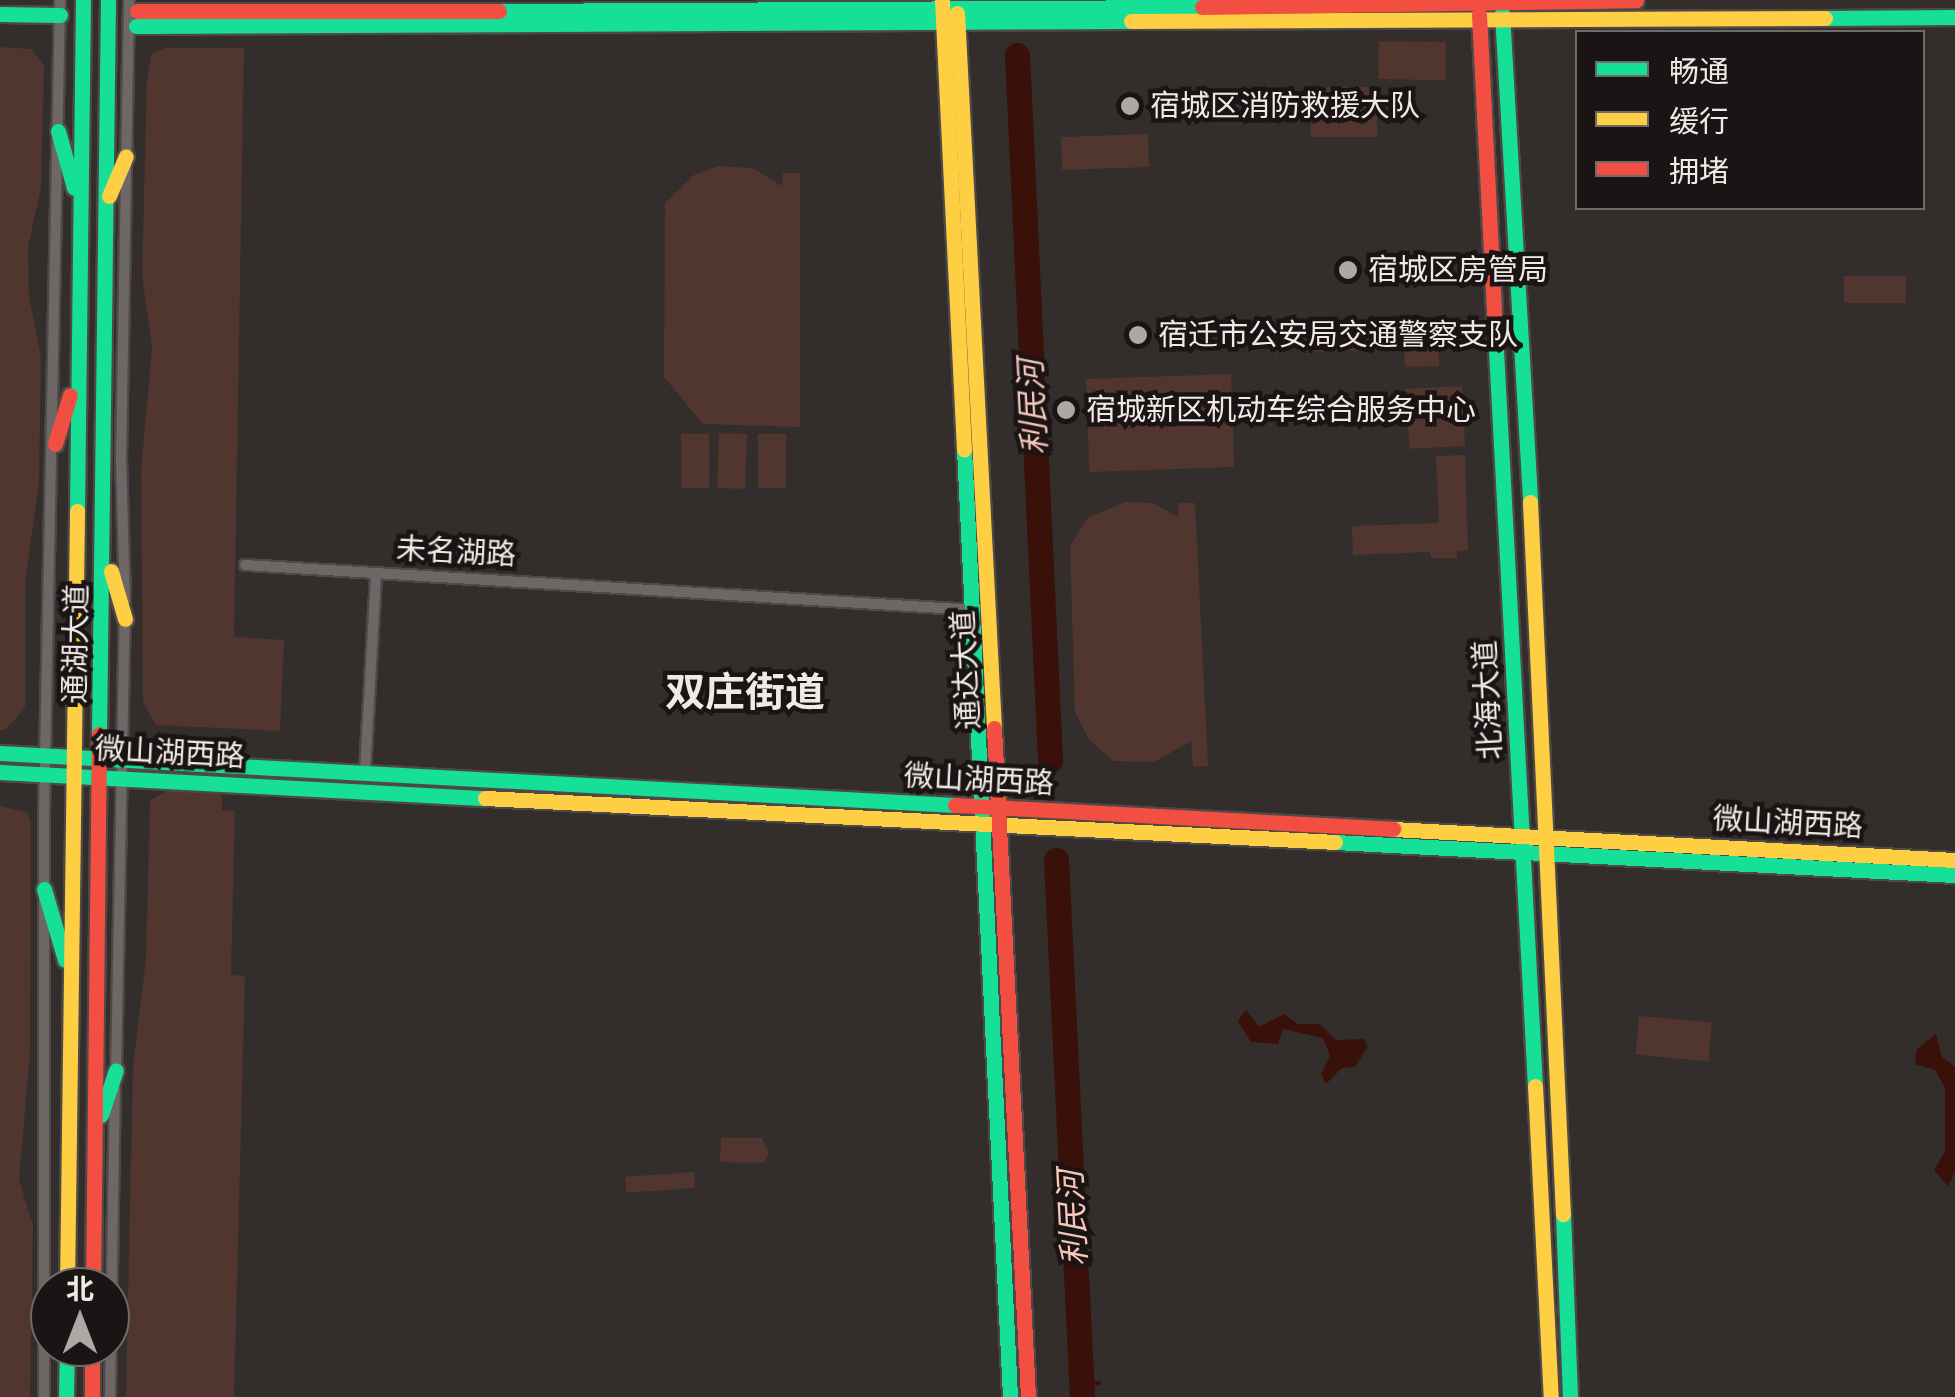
<!DOCTYPE html>
<html>
<head>
<meta charset="utf-8">
<style>
  body { margin:0 }
  #map { position:relative; width:1955px; height:1397px; overflow:hidden; background:#332d2c; font-family:Montserrat,"Noto Sans SC",sans-serif }
  div>[style] { position:absolute }
  [style*='--x'] { left:calc(var(--x)*1px); top:calc(var(--y)*1px); width:calc(var(--w)*1px); rotate:calc(var(--a)*1deg) }
  .green>* { inset:0; background:#51362f; transform-origin:0 0 }
  .water>* { inset:0; background:#391109 }
  .stream>* { height:4px; margin:-2px; padding:0 2px; transform-origin:2px; border-radius:2px; background:#391109 }
  .river>* { height:25px; margin:-12.5px; padding:0 12.5px; transform-origin:12.5px; border-radius:12.5px; background:#391109 }
  .roads { filter:drop-shadow(2px 0 #4e4847) drop-shadow(-2px 0 #4e4847) drop-shadow(0 2px #4e4847) drop-shadow(0 -2px #4e4847) }
  .street>* { height:10px; margin:-5px; padding:0 5px; transform-origin:5px; border-radius:5px; background:#6d6867 }
  .fast>* { height:15px; margin:-7.5px; padding:0 7.5px; transform-origin:7.5px; border-radius:7.5px; background:#16e098 }
  .slow>* { height:15px; margin:-7.5px; padding:0 7.5px; transform-origin:7.5px; border-radius:7.5px; background:#ffcf43 }
  .jam>* { height:15px; margin:-7.5px; padding:0 7.5px; transform-origin:7.5px; border-radius:7.5px; background:#f24e42 }
  .dots>* { width:28px; height:28px; translate:-50% -50%; box-sizing:border-box; border:5px solid #1a1514; border-radius:50% }
  span { translate:-50% -50%; white-space:nowrap; text-align:center; line-height:1.15; -webkit-text-stroke:9px #1a1514; paint-order:stroke }
  .poi-label { font-size:30px; color:#f0e9e7 }
  .left { translate:0 -50%; text-align:left }
  .street-label { font-size:30px; color:#f0e9e7 }
  .water-label { font-size:32px; color:#f8c5b9; font-style:italic }
  .district-label { font-size:40px; color:#f0e9e7; font-weight:700 }
  .legend { position:absolute; left:1575px; top:30px; width:350px; height:180px; box-sizing:border-box; background:#1a1514; border:2px solid #706a68; margin:0; padding:12px 18px; list-style:none; font-size:30px; color:#f0e9e7 }
  .legend li { display:flex; align-items:center; gap:20px; height:50px }
  .legend b { width:50px; border:2px solid #706a68 }
  .north { position:absolute; left:30px; top:1267px; width:100px; height:100px; box-sizing:border-box; background:#1a1514; border:2px solid #706a68; border-radius:50%; rotate:0deg; font-size:28px; font-weight:700; line-height:40px; text-align:center; color:#f0e9e7 }
  .north::after { content:''; display:block; margin:auto; width:35px; height:45px; background:#aea7a6; clip-path:polygon(50% 0,100% 100%,50% 72%,0 100%) }
</style>
</head>
<body>
<div id="map">
  <div class="green">
    <div style="left:1379px;top:41px;width:67px;height:38px;rotate:1deg"></div>
    <div style="clip-path:polygon(0 47px,31px 49px,44px 65px,41px 187px,28px 247px,29px 296px,41px 356px,39px 481px,25px 584px,25px 708px,5px 730px,0 730px)"></div>
    <div style="clip-path:polygon(164px 48px,244px 48px,234px 637px,284px 640px,280px 731px,156px 725px,143px 702px,141px 471px,152px 347px,142px 276px,147px 80px,151px 55px)"></div>
    <div style="left:1311px;top:87px;width:66px;height:50px"></div>
    <div style="left:1148px;top:134px;width:33px;height:87px;rotate:88deg"></div>
    <div style="clip-path:polygon(718px 166px,752px 168px,782px 186px,783px 173px,800px 173px,800px 427px,703px 424px,664px 377px,665px 203px,694px 175px)"></div>
    <div style="left:1906px;top:276px;width:27px;height:62px;rotate:90deg"></div>
    <div style="clip-path:polygon(1425px 325px,1438px 325px,1439px 366px,1405px 367px,1404px 349px,1302px 352px,1301px 335px,1317px 334px,1318px 347px,1425px 343px)"></div>
    <div style="left:1231px;top:374px;width:93px;height:145px;rotate:88deg"></div>
    <div style="left:1462px;top:386px;width:60px;height:56px;rotate:87deg"></div>
    <div style="left:719px;top:433px;width:28px;height:55px;rotate:2deg"></div>
    <div style="left:681px;top:434px;width:28px;height:54px"></div>
    <div style="left:758px;top:434px;width:28px;height:54px"></div>
    <div style="clip-path:polygon(1465px 455px,1468px 550px,1457px 551px,1457px 558px,1431px 558px,1430px 552px,1353px 555px,1352px 526px,1439px 523px,1436px 456px)"></div>
    <div style="clip-path:polygon(1125px 502px,1153px 503px,1178px 517px,1179px 503px,1195px 503px,1208px 766px,1193px 766px,1191px 741px,1154px 762px,1114px 761px,1089px 740px,1075px 712px,1070px 546px,1088px 518px)"></div>
    <div style="clip-path:polygon(172px 787px,222px 790px,222px 810px,235px 811px,231px 975px,245px 976px,234px 1397px,126px 1397px,133px 1066px,146px 959px,150px 801px)"></div>
    <div style="clip-path:polygon(0 806px,27px 812px,31px 824px,30px 1051px,19px 1180px,33px 1225px,30px 1397px,0 1397px)"></div>
    <div style="left:1639px;top:1016px;width:73px;height:39px;rotate:5deg"></div>
    <div style="clip-path:polygon(721px 1138px,762px 1138px,769px 1153px,763px 1163px,720px 1162px)"></div>
    <div style="left:694px;top:1172px;width:16px;height:69px;rotate:86deg"></div>
  </div>
  <div class="water">
    <div style="clip-path:polygon(1246px 1010px,1259px 1027px,1284px 1014px,1298px 1024px,1320px 1024px,1336px 1040px,1363px 1039px,1368px 1046px,1355px 1067px,1342px 1068px,1326px 1084px,1321px 1074px,1330px 1056px,1323px 1038px,1283px 1029px,1278px 1044px,1251px 1042px,1238px 1021px)"></div>
    <div style="clip-path:polygon(1936px 1034px,1942px 1057px,1955px 1067px,1955px 1172px,1948px 1186px,1934px 1170px,1945px 1151px,1945px 1088px,1935px 1070px,1915px 1064px,1917px 1049px)"></div>
  </div>
  <div class="stream">
    <div style="--x:1081;--y:1384;--w:18;--a:-3"></div>
  </div>
  <div class="river">
    <div style="--x:1017;--y:55;--w:706;--a:87.32"></div>
    <div style="--x:1056;--y:860;--w:538;--a:87.23"></div>
  </div>
  <div class="roads">
    <div class="street">
      <div style="--x:245;--y:565;--w:731;--a:3.53"></div>
      <div style="--x:125;--y:601;--w:142;--a:-91.6"></div>
      <div style="--x:121;--y:459;--w:459;--a:-89"></div>
      <div style="--x:365;--y:772;--w:199;--a:-86.8"></div>
      <div style="--x:116;--y:1071;--w:453;--a:-88.9"></div>
      <div style="--x:44;--y:1397;--w:585;--a:-90"></div>
      <div style="--x:44;--y:812;--w:812;--a:-88.87"></div>
      <div style="--x:110;--y:1397;--w:309;--a:-89.1"></div>
    </div>
    <div class="fast">
      <div style="--x:499;--y:11;--w:703;--a:-0.33"></div>
      <div style="--x:1502;--y:13;--w:490;--a:86.7"></div>
      <div style="--x:0;--y:14;--w:60;--a:1"></div>
      <div style="--x:1825;--y:18;--w:130;--a:-0.4"></div>
      <div style="--x:136;--y:26;--w:995;--a:-0.29"></div>
      <div style="--x:58;--y:131;--w:59;--a:74.3"></div>
      <div style="--x:1495;--y:331;--w:756;--a:86.97"></div>
      <div style="--x:964;--y:449;--w:949;--a:87.22"></div>
      <div style="--x:77;--y:511;--w:511;--a:-89.33"></div>
      <div style="--x:99;--y:734;--w:734;--a:-89.3"></div>
      <div style="--x:0;--y:753;--w:956;--a:3.12"></div>
      <div style="--x:0;--y:772;--w:486;--a:3.1"></div>
      <div style="--x:1335;--y:842;--w:621;--a:3.05"></div>
      <div style="--x:44;--y:889;--w:74;--a:73.5"></div>
      <div style="--x:101;--y:1115;--w:47;--a:-71.6"></div>
      <div style="--x:1563;--y:1214;--w:183;--a:87.8"></div>
      <div style="--x:66;--y:1397;--w:50;--a:-88.9"></div>
    </div>
    <div class="slow">
      <div style="--x:942;--y:0;--w:450;--a:87.2"></div>
      <div style="--x:957;--y:13;--w:716;--a:87.04"></div>
      <div style="--x:1131;--y:21;--w:694;--a:-0.25"></div>
      <div style="--x:109;--y:196;--w:43;--a:-67"></div>
      <div style="--x:1530;--y:502;--w:713;--a:87.35"></div>
      <div style="--x:111;--y:571;--w:50;--a:73.7"></div>
      <div style="--x:485;--y:798;--w:851;--a:2.96"></div>
      <div style="--x:1393;--y:829;--w:563;--a:3.16"></div>
      <div style="--x:1535;--y:1086;--w:311;--a:87.1"></div>
      <div style="--x:67;--y:1287;--w:776;--a:-89.26"></div>
    </div>
    <div class="jam">
      <div style="--x:1202;--y:7;--w:434;--a:-0.9"></div>
      <div style="--x:137;--y:11;--w:362;--a:0"></div>
      <div style="--x:1479;--y:14;--w:317;--a:87.1"></div>
      <div style="--x:55;--y:444;--w:51;--a:-73"></div>
      <div style="--x:994;--y:728;--w:670;--a:87.09"></div>
      <div style="--x:955;--y:805;--w:439;--a:3.1"></div>
      <div style="--x:93;--y:1287;--w:553;--a:-89.38"></div>
      <div style="--x:92;--y:1347;--w:50;--a:90"></div>
    </div>
  </div>
  <div class="dots">
    <div style="left:1130px;top:106px;background:#aea7a6"></div>
    <div style="left:1348px;top:270px;background:#aea7a6"></div>
    <div style="left:1138px;top:335px;background:#aea7a6"></div>
    <div style="left:1066px;top:410px;background:#aea7a6"></div>
  </div>
  <div class="poi-label">
    <span class="left" style="left:1150px;top:106px">宿城区消防救援大队</span>
    <span class="left" style="left:1368px;top:270px">宿城区房管局</span>
    <span class="left" style="left:1158px;top:335px">宿迁市公安局交通警察支队</span>
    <span class="left" style="left:1086px;top:410px">宿城新区机动车综合服务中心</span>
  </div>
  <div class="street-label">
    <span style="left:456px;top:552px;rotate:3deg">未名湖路</span>
    <span style="left:76px;top:644px;rotate:-89deg">通湖大道</span>
    <span style="left:966px;top:670px;rotate:-93deg">通达大道</span>
    <span style="left:1488px;top:700px;rotate:-93deg">北海大道</span>
    <span style="left:170px;top:753px;rotate:3deg">微山湖西路</span>
    <span style="left:979px;top:780px;rotate:3deg">微山湖西路</span>
    <span style="left:1788px;top:823px;rotate:3deg">微山湖西路</span>
  </div>
  <div class="water-label">
    <span style="left:1033px;top:407px;rotate:-93deg">利民河</span>
    <span style="left:1073px;top:1218px;rotate:-93deg">利民河</span>
  </div>
  <div class="district-label">
    <span style="left:745px;top:692px">双庄街道</span>
  </div>
  <ul class="legend">
  <li><b style="height:12px;background:#16e098"></b>畅通</li>
  <li><b style="height:12px;background:#ffcf43"></b>缓行</li>
  <li><b style="height:12px;background:#f24e42"></b>拥堵</li>
  </ul>
  <div class="north">北</div>
</div>
</body>
</html>
